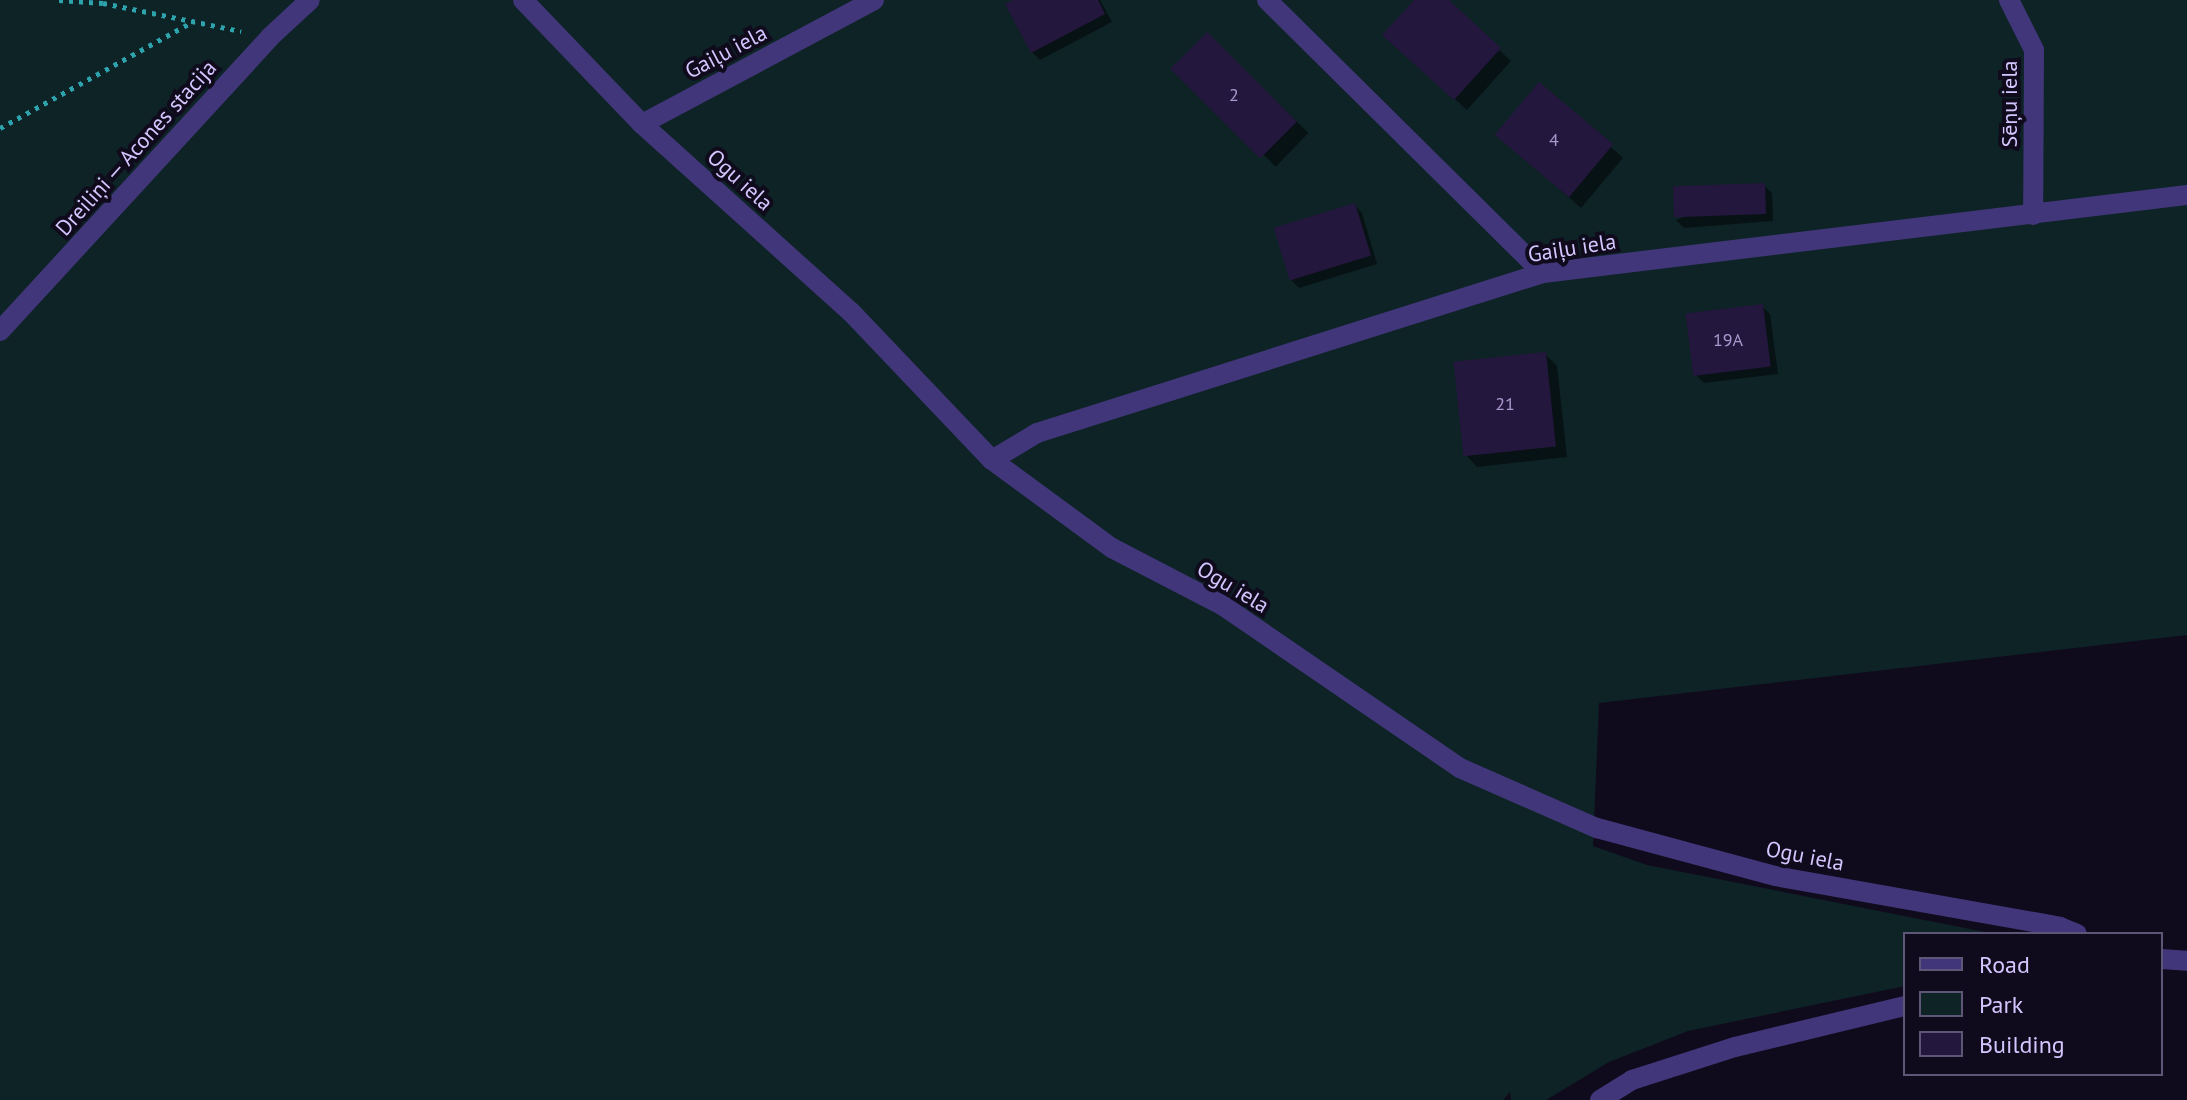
<!DOCTYPE html>
<html>
<head>
<meta charset="utf-8">
<style>
  body { margin:0 }
  #map { position:relative; width:2187px; height:1100px; overflow:hidden; background:#100b1c; font-family:"PT Sans",sans-serif }
  div>[style] { position:absolute }
  [style*='--x'] { left:calc(var(--x)*1px); top:calc(var(--y)*1px); width:calc(var(--w)*1px); rotate:calc(var(--a)*1deg) }
  .green>* { inset:0; background:#0e2326 }
  .shadow>* { inset:0; background:#0007; transform-origin:0 0 }
  .building>* { inset:0; background:#24173d; transform-origin:0 0 }
  .path>* { height:5px; margin-top:-2.5px; transform-origin:0; background:repeating-linear-gradient(90deg,#2ca3ad 0 4px,transparent 0 10px) }
  .minor>* { height:20px; margin:-10px; padding:0 10px; transform-origin:10px; border-radius:10px; background:#42367b }
  span { translate:-50% -50%; white-space:nowrap; text-align:center; line-height:1.15; -webkit-text-stroke:8px #100b1c; paint-order:stroke }
  .number-label { font-size:18px; color:#a89ace }
  .number-label span { -webkit-text-stroke-width:0 }
  .street-label { font-size:22px; color:#d4c6ff }
  .legend { position:absolute; left:1903px; top:932px; width:260px; height:144px; box-sizing:border-box; background:#100b1c; border:2px solid #5e5677; margin:0; padding:10px 14px; list-style:none; font-size:24px; color:#d4c6ff }
  .legend li { display:flex; align-items:center; gap:16px; height:40px }
  .legend b { width:40px; border:2px solid #5e5677 }
</style>
</head>
<body>
<div id="map">
  <div class="green">
    <div style="clip-path:polygon(0 0,2187px 0,2187px 635px,1599px 703px,1593px 846px,1647px 865px,1995px 934px,1905px 934px,1905px 986px,1688px 1031px,1609px 1062px,1546px 1100px,1511px 1100px,1510px 1092px,1503px 1100px,0 1100px)"></div>
  </div>
  <div class="shadow">
    <div style="clip-path:polygon(1017px 0,1100px 0,1112px 22px,1040px 60px,1032px 52px)"></div>
    <div style="clip-path:polygon(1417px 0,1446px 0,1511px 61px,1467px 110px,1397px 47px)"></div>
    <div style="left:1207px;top:35px;width:141px;height:47px;rotate:44deg"></div>
    <div style="clip-path:polygon(1509px 145px,1611px 147px,1623px 158px,1581px 208px)"></div>
    <div style="clip-path:polygon(1764px 185px,1772px 193px,1773px 221px,1684px 228px,1676px 220px)"></div>
    <div style="clip-path:polygon(1355px 205px,1362px 213px,1377px 264px,1299px 288px,1291px 280px)"></div>
    <div style="clip-path:polygon(1762px 306px,1770px 314px,1778px 374px,1704px 383px,1696px 375px)"></div>
    <div style="clip-path:polygon(1545px 354px,1557px 366px,1567px 457px,1477px 467px,1466px 455px)"></div>
  </div>
  <div class="building">
    <div style="clip-path:polygon(1013px 0,1098px 0,1105px 14px,1031px 53px,1005px 4px)"></div>
    <div style="clip-path:polygon(1414px 0,1449px 0,1501px 48px,1454px 100px,1382px 35px)"></div>
    <div style="left:1207px;top:32px;width:127px;height:52px;rotate:45deg"></div>
    <div style="left:1539px;top:82px;width:97px;height:69px;rotate:40deg"></div>
    <div style="left:1765px;top:183px;width:31px;height:92px;rotate:88deg"></div>
    <div style="left:1355px;top:203px;width:55px;height:85px;rotate:73deg"></div>
    <div style="left:1763px;top:304px;width:63px;height:78px;rotate:83deg"></div>
    <div style="left:1546px;top:352px;width:95px;height:93px;rotate:84deg"></div>
  </div>
  <div class="path">
    <div style="--x:59;--y:0;--w:44;--a:3.9"></div>
    <div style="--x:103;--y:3;--w:141;--a:11.5"></div>
    <div style="--x:0;--y:128;--w:222;--a:-28.9"></div>
  </div>
  <div class="minor">
    <div style="--x:523;--y:0;--w:172;--a:46.2"></div>
    <div style="--x:642;--y:124;--w:281;--a:42"></div>
    <div style="--x:851;--y:312;--w:204;--a:46.4"></div>
    <div style="--x:992;--y:460;--w:149;--a:36.3"></div>
    <div style="--x:1112;--y:548;--w:124;--a:27.4"></div>
    <div style="--x:1222;--y:605;--w:288;--a:34.4"></div>
    <div style="--x:1460;--y:768;--w:150;--a:23.7"></div>
    <div style="--x:1597;--y:828;--w:184;--a:15.1"></div>
    <div style="--x:1775;--y:876;--w:290;--a:10.1"></div>
    <div style="--x:2060;--y:927;--w:18;--a:22"></div>
    <div style="--x:1267;--y:0;--w:388;--a:44.7"></div>
    <div style="--x:2009;--y:0;--w:56;--a:63.4"></div>
    <div style="--x:2034;--y:50;--w:165;--a:90.3"></div>
    <div style="--x:642;--y:124;--w:263;--a:-28.1"></div>
    <div style="--x:0;--y:331;--w:399;--a:-47.4"></div>
    <div style="--x:270;--y:37;--w:54;--a:-42.8"></div>
    <div style="--x:992;--y:460;--w:52;--a:-31"></div>
    <div style="--x:1037;--y:433;--w:531;--a:-17.55"></div>
    <div style="--x:1543;--y:273;--w:649;--a:-6.91"></div>
    <div style="--x:2161;--y:959;--w:26;--a:4"></div>
    <div style="--x:1600;--y:1100;--w:38;--a:-32"></div>
    <div style="--x:1632;--y:1080;--w:108;--a:-17.8"></div>
    <div style="--x:1735;--y:1047;--w:175;--a:-13.6"></div>
  </div>
  <div class="number-label">
    <span style="left:1234px;top:95px">2</span>
    <span style="left:1554px;top:140px">4</span>
    <span style="left:1728px;top:340px">19A</span>
    <span style="left:1505px;top:404px">21</span>
  </div>
  <div class="street-label">
    <span style="left:726px;top:52px;rotate:-28deg">Gaiļu iela</span>
    <span style="left:2010px;top:104px;rotate:-90deg">Sēņu iela</span>
    <span style="left:136px;top:148px;rotate:-48deg">Dreiliņi — Acones stacija</span>
    <span style="left:740px;top:180px;rotate:42deg">Ogu iela</span>
    <span style="left:1572px;top:248px;rotate:-9deg">Gaiļu iela</span>
    <span style="left:1233px;top:587px;rotate:31deg">Ogu iela</span>
    <span style="left:1805px;top:856px;rotate:11deg">Ogu iela</span>
  </div>
  <ul class="legend">
  <li><b style="height:10px;background:#42367b"></b>Road</li>
  <li><b style="height:22px;background:#0e2326"></b>Park</li>
  <li><b style="height:22px;background:#24173d"></b>Building</li>
  </ul>
</div>
</body>
</html>
